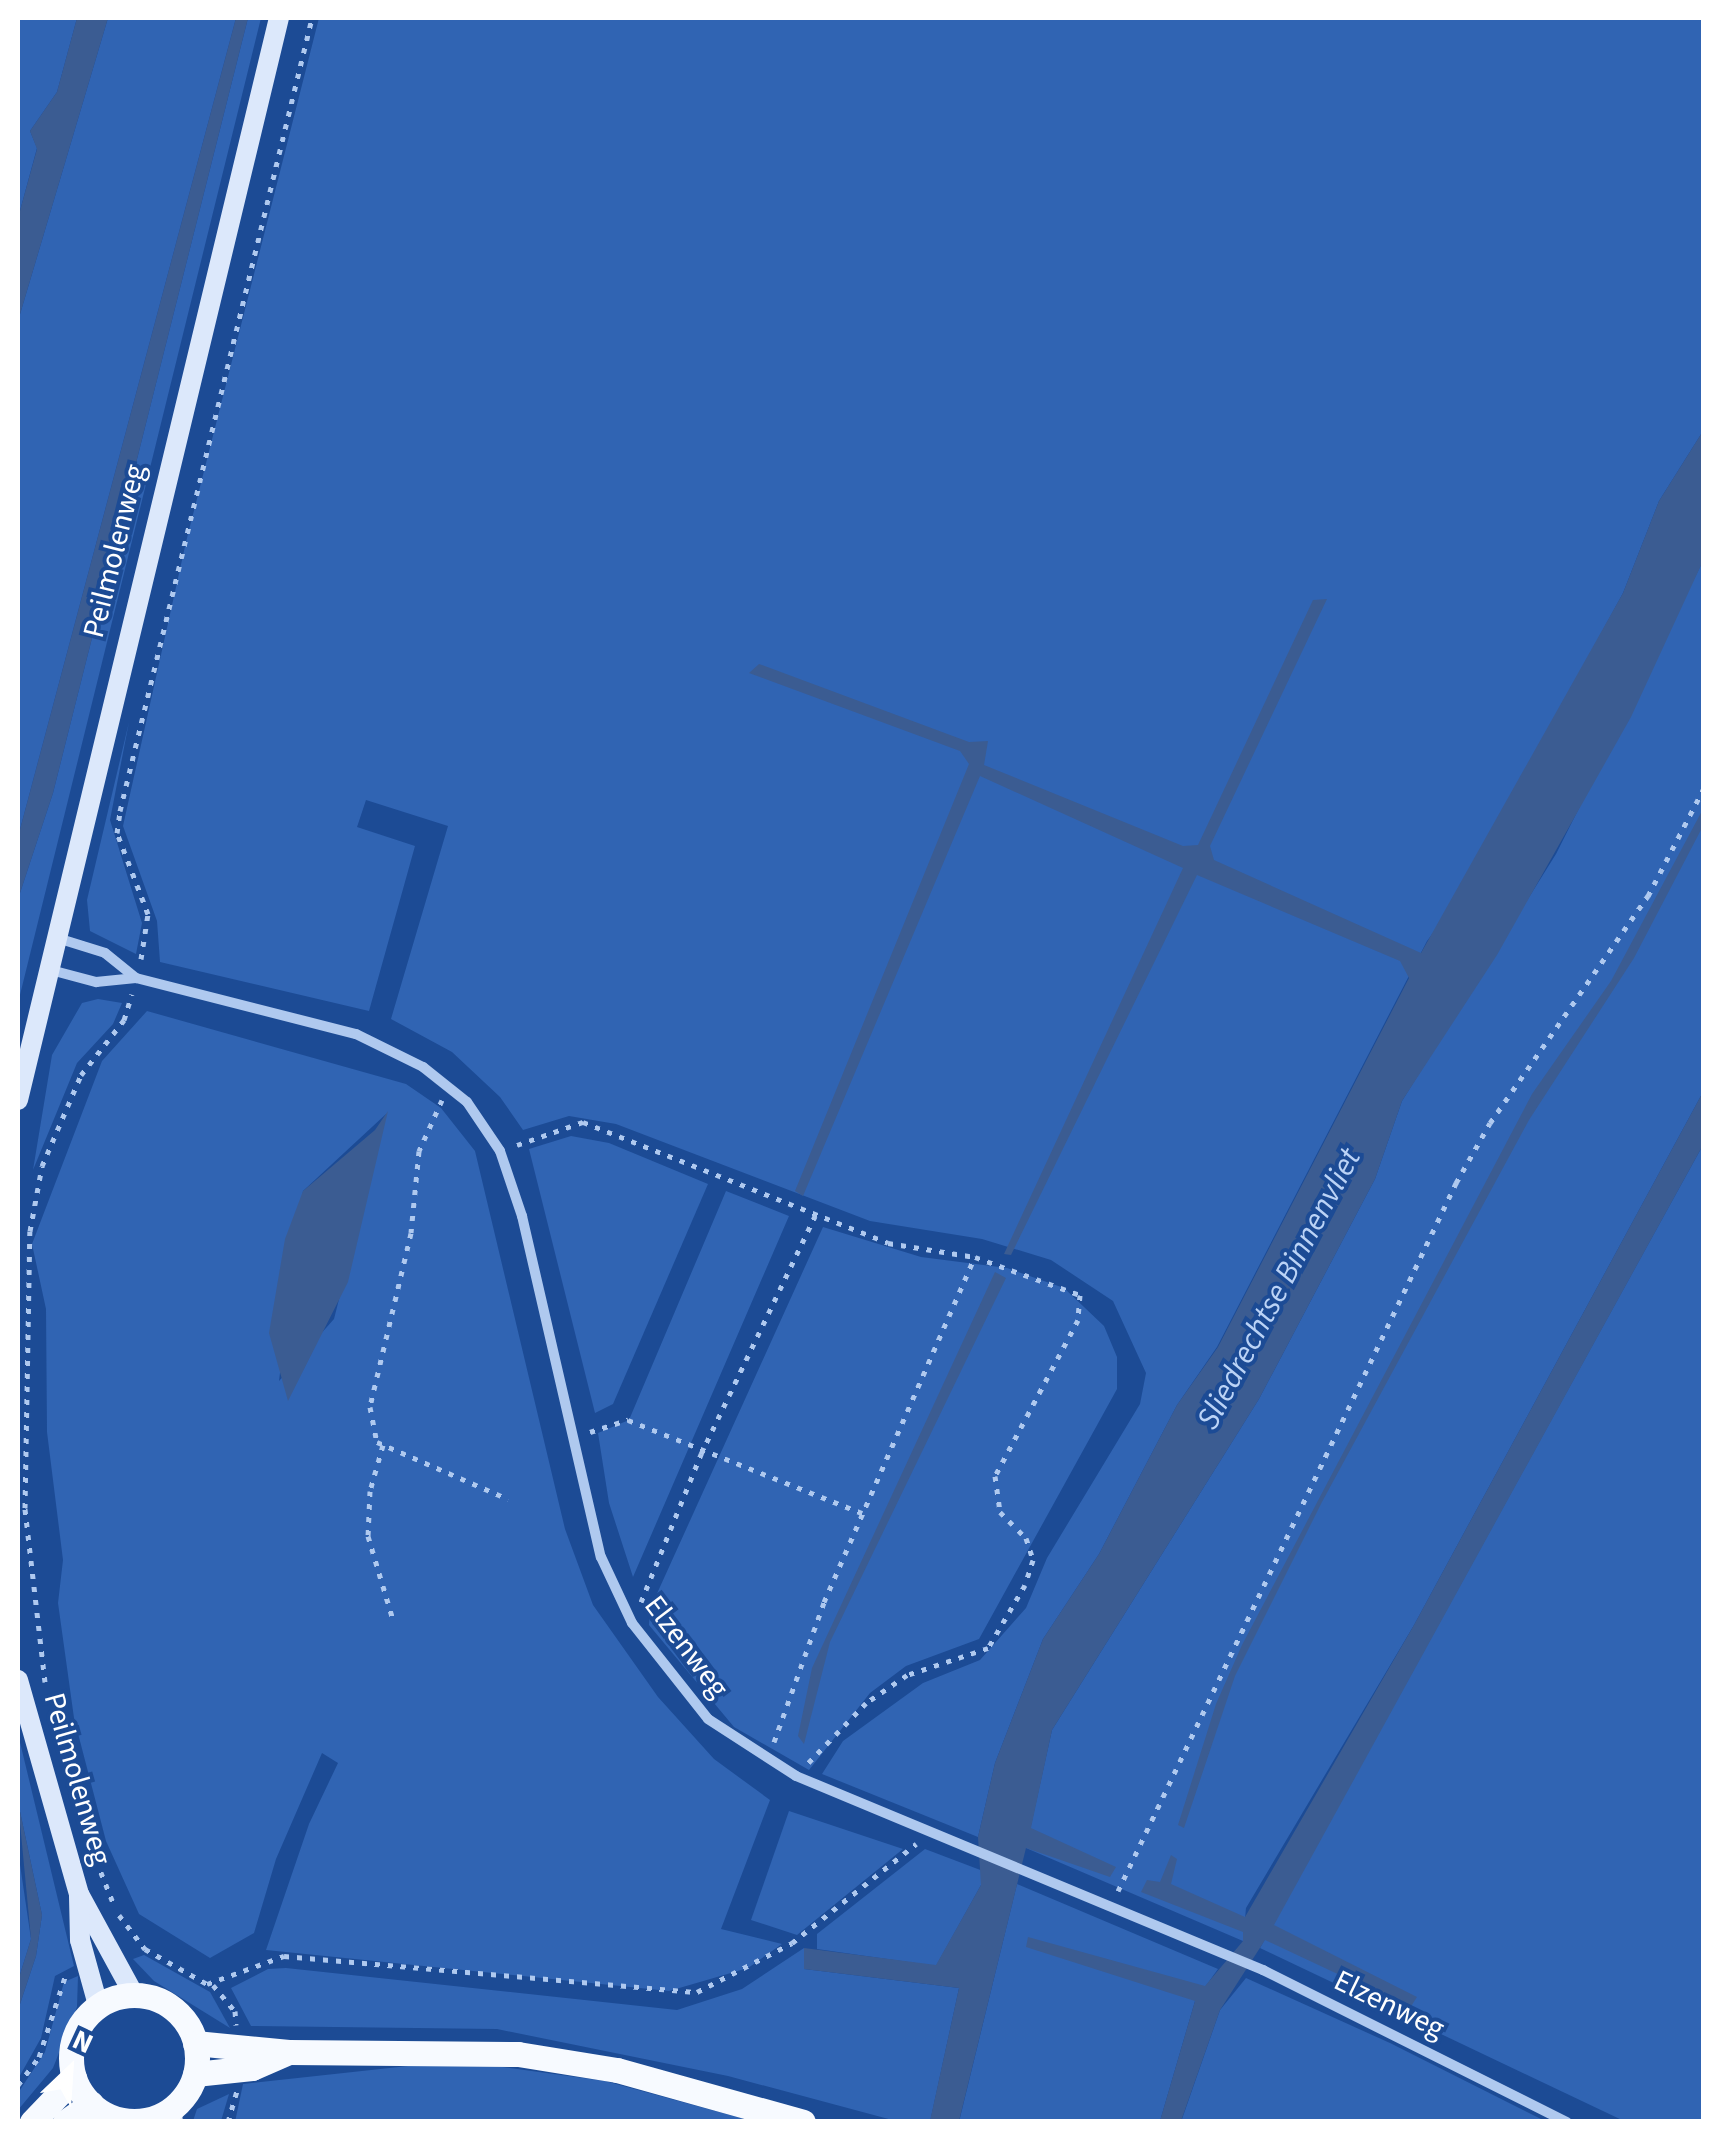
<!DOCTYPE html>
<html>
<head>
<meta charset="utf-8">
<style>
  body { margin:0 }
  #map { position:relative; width:1721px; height:2139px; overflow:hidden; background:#1c4b95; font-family:"Source Sans 3",sans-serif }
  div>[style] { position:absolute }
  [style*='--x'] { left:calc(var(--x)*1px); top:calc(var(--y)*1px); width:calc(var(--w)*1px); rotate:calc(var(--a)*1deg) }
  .green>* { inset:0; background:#3064b3 }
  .water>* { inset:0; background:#3b5c92 }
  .path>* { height:5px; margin-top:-2.5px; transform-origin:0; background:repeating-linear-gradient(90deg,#afc9ef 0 5px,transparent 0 13px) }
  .street>* { height:10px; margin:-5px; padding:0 5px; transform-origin:5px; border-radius:5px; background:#afc9ef }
  .secondary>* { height:20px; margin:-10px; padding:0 10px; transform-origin:10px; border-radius:10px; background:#dce8fb }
  .primary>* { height:25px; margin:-12.5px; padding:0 12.5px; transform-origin:12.5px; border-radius:12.5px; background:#f7faff }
  .primary>.ring { margin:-12.5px; padding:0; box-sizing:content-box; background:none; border:25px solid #f7faff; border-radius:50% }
  span { translate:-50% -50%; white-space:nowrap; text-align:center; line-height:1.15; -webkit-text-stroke:8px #1c4b95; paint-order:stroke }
  .street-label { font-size:30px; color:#fff }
  .water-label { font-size:32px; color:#bbd3f6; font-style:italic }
  .frame { position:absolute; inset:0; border:20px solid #fff; pointer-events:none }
  .north { position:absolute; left:20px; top:2019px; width:100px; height:100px; -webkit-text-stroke:8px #1c4b95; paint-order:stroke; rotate:25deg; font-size:28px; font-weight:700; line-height:40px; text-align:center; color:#fff }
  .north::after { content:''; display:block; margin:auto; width:35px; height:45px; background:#fff; clip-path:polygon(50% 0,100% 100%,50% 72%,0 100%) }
</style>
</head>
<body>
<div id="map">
  <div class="green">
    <div style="clip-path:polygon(18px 18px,77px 18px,57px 92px,30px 131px,37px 148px,18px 218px)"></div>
    <div style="clip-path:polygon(108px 18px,236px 18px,18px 837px,18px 321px)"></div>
    <div style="clip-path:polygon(248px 18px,261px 18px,18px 1003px,18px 899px,53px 793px)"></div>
    <div style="clip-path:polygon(319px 18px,1703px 18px,1703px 431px,1659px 501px,1623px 593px,1451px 909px,1427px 941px,1217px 1347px,1177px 1405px,1099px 1554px,1043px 1639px,995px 1763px,978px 1837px,822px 1774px,843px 1741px,923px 1683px,980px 1660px,1026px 1608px,1047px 1558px,1140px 1404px,1146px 1373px,1113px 1301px,1051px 1260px,982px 1239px,870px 1221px,616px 1124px,569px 1116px,523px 1130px,500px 1097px,452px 1052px,391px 1019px,448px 826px,366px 800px,357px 827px,415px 846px,369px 1011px,160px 962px,157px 921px,123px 826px,186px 542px)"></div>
    <div style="clip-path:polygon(1703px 561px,1703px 1092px,1414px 1625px,1246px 1908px,1243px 1941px,1026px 1848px,1052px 1730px,1259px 1399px,1375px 1179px,1402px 1101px,1556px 854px)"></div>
    <div style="clip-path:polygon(129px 722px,110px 820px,142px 923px,136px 954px,90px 931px,87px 900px)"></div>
    <div style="clip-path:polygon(98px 999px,122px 1003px,113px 1024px,77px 1063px,33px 1170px,52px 1055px,82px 1003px)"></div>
    <div style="clip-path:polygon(evenodd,147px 1011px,406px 1084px,441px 1108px,475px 1151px,565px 1529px,593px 1605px,658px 1697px,714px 1759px,770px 1800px,721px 1929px,782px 1944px,748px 1968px,669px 1991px,266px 1950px,309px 1824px,338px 1763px,322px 1753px,276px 1859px,254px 1933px,210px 1958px,139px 1914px,106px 1841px,74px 1718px,58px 1603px,63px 1560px,47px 1432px,46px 1309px,32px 1244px,102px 1061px,147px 1011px,386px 1114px,334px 1319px,279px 1381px,303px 1191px,386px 1114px)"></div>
    <div style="clip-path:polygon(571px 1136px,609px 1143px,708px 1184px,613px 1404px,595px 1413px,529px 1149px)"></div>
    <div style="clip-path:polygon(1703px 1145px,1703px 2121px,1624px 2121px,1260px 1948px)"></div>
    <div style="clip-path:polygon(726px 1191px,789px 1216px,633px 1577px,609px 1503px,598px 1433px,629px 1420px)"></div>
    <div style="clip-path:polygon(823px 1227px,921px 1257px,1007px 1268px,1064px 1288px,1104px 1326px,1117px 1357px,1117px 1389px,979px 1639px,906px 1666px,870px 1693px,809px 1770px,734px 1727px,649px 1625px,650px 1609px)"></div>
    <div style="clip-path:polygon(18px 1734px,74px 1966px,55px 1976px,41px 2038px,18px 2079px,18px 2010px,36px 1956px,42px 1915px,18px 1802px)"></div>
    <div style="clip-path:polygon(789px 1811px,903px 1849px,797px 1935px,751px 1920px)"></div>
    <div style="clip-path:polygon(925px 1849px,983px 1871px,981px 1885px,936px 1966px,817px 1949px,817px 1934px)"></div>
    <div style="clip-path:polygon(18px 1851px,31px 1939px,18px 1981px)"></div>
    <div style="clip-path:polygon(1017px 1884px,1218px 1969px,1195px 2001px,1160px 2121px,959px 2122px)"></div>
    <div style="clip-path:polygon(804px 1948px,804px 1969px,959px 1988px,930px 2122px,896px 2121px,728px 2076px,497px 2029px,251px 2026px,231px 1988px,268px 1969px,286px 1968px,677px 2010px,742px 1989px)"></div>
    <div style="clip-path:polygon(144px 1955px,210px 1992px,230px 2028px,154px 1981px,133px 1959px)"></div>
    <div style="clip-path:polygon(78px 1976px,77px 2007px,53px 2068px,18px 2110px,18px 2093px,45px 2052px,64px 1982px)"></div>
    <div style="clip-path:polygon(1246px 1978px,1390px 2043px,1545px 2121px,1181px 2122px,1220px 2010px)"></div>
    <div style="clip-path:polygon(417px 2065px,495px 2066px,605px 2081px,756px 2122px,235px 2122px,243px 2084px)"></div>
    <div style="clip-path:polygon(229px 2094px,221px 2121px,193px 2121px,197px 2109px)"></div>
  </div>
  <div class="water">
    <div style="clip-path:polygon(77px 18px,108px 18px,18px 321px,18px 218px,37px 149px,30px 131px,57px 92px)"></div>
    <div style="clip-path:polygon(236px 18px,248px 18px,53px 793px,18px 899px,18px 837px)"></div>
    <div style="clip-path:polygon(1703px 431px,1703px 561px,1631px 717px,1497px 955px,1402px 1101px,1375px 1179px,1259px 1399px,1052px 1730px,1031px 1828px,1116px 1867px,1110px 1877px,1026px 1848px,959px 2121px,930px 2121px,959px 1988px,804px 1969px,804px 1948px,936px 1965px,981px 1885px,978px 1837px,995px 1763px,1043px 1639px,1099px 1554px,1177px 1405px,1218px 1347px,1409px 978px,1400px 961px,1197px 875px,1011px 1255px,1004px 1254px,1183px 868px,980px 776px,803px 1196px,795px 1191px,969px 764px,960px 751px,749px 673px,759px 664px,969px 742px,988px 741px,984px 765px,1183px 846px,1198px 845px,1313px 600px,1327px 599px,1210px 846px,1214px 860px,1421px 953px,1623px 593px,1659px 501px)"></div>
    <div style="clip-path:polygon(1703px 809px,1703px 826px,1634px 958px,1529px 1120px,1322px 1502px,1235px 1676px,1184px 1828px,1178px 1825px,1216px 1704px,1242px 1645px,1532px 1094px,1611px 981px)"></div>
    <div style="clip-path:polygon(1703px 1092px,1703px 1145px,1274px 1925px,1417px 1997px,1410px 2008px,1265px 1940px,1220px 2010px,1181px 2121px,1160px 2121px,1195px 2001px,1026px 1947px,1028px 1937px,1205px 1986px,1243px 1941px,1243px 1932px,1141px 1892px,1147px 1880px,1160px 1882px,1171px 1855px,1177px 1859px,1171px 1884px,1245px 1917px,1414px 1625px)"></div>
    <div style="clip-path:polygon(388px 1111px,348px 1282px,288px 1401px,269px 1333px,285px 1239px,303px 1191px,375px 1130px)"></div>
    <div style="clip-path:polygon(995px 1272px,1006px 1278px,830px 1642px,804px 1744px,798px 1736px,812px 1668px)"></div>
    <div style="clip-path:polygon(18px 1802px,42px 1915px,36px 1956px,18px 2010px,18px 1981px,31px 1939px)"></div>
  </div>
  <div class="path">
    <div style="--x:141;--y:959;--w:46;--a:-81.2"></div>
    <div style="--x:148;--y:914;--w:87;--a:-110.9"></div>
    <div style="--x:117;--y:833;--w:22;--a:-82"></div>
    <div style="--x:120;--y:811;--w:816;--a:-76.39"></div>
    <div style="--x:442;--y:1100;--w:56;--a:114.3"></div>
    <div style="--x:419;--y:1151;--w:82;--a:95.6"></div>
    <div style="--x:411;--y:1233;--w:179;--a:103.3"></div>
    <div style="--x:370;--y:1407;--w:36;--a:79"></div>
    <div style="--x:377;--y:1442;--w:143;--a:23.5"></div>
    <div style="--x:517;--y:1145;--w:70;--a:-19.2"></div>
    <div style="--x:583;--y:1122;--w:328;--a:21.6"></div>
    <div style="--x:888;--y:1243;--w:88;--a:9.1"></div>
    <div style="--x:975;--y:1257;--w:112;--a:19.9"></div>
    <div style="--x:1080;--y:1295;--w:25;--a:95"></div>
    <div style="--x:1078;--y:1320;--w:177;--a:118"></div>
    <div style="--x:995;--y:1476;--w:36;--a:82"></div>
    <div style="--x:1000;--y:1512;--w:37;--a:45"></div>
    <div style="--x:1026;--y:1538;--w:23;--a:72"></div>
    <div style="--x:1033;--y:1560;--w:26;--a:108"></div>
    <div style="--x:1025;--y:1585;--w:73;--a:120.4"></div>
    <div style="--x:988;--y:1648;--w:85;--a:161.6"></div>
    <div style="--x:907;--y:1675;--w:50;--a:145.7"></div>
    <div style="--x:866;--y:1703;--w:83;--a:134"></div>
    <div style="--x:590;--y:1432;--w:40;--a:-18"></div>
    <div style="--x:628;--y:1420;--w:252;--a:21.7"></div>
    <div style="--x:383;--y:1445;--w:48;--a:105.8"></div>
    <div style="--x:370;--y:1491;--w:45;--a:92.5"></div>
    <div style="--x:368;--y:1536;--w:88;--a:73.4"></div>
    <div style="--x:641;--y:1602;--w:160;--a:-67.9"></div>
    <div style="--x:701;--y:1454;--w:264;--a:-64.4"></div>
    <div style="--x:45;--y:1682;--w:175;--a:-96.6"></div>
    <div style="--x:25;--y:1508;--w:277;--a:-89"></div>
    <div style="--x:30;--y:1231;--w:66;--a:-79.5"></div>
    <div style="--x:42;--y:1166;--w:99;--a:-66.8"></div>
    <div style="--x:81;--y:1075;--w:70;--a:-52"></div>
    <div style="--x:124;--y:1020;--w:27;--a:-73"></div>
    <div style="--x:774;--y:1742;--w:149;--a:-70.3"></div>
    <div style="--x:824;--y:1602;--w:377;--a:-66.4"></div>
    <div style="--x:96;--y:1860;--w:48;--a:68.2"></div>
    <div style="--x:1118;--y:1891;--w:785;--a:-64.48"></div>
    <div style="--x:1456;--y:1183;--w:69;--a:-60.5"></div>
    <div style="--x:1490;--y:1123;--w:277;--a:-55.2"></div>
    <div style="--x:1648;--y:896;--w:122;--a:-62.6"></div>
    <div style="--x:119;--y:1915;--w:43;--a:52.6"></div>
    <div style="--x:145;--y:1949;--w:71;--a:29.4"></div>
    <div style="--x:207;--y:1984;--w:82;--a:-20"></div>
    <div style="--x:284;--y:1956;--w:415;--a:5"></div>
    <div style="--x:697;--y:1992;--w:107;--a:-27.3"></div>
    <div style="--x:792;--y:1943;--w:159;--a:-38.6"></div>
    <div style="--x:213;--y:1985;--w:34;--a:50"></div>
    <div style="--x:235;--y:2011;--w:14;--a:86"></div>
    <div style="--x:18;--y:2085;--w:35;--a:-53"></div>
    <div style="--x:39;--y:2057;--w:87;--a:-72"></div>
    <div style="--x:228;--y:2122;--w:32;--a:-74"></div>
  </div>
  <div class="street">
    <div style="--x:54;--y:937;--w:53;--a:17.4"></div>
    <div style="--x:105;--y:953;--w:40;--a:39"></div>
    <div style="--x:47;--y:969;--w:51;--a:14.9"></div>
    <div style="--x:96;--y:982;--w:40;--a:-5.7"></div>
    <div style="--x:136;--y:978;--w:227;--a:14.3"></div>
    <div style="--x:356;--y:1034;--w:75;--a:26.2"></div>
    <div style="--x:423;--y:1067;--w:56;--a:38.5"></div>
    <div style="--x:467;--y:1102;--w:59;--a:56"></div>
    <div style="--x:500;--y:1151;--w:69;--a:71.3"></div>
    <div style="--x:522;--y:1216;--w:350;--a:77"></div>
    <div style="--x:601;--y:1557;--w:73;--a:64.8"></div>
    <div style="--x:632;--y:1623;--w:122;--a:51.6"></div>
    <div style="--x:708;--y:1719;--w:105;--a:32.9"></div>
    <div style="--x:796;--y:1776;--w:506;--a:22.56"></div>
    <div style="--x:1263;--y:1970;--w:340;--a:26.6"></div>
  </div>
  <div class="secondary">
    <div style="--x:18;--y:1100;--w:1113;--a:-76.44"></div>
    <div style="--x:18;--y:1680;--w:223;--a:74.1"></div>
    <div style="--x:79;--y:1894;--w:115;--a:61.4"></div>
    <div style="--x:79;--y:1896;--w:44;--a:88.7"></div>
    <div style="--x:80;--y:1940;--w:67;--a:74.5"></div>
    <div style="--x:171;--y:2109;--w:13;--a:81"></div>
    <div style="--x:138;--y:2121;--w:1;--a:45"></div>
  </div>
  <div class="primary">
    <div class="ring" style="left:71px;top:1995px;width:101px;height:101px"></div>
    <div style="--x:195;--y:2043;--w:94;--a:5.5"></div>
    <div style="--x:289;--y:2052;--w:229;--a:0.5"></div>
    <div style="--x:518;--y:2054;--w:100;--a:9.2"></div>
    <div style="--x:617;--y:2070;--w:193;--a:15.6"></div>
    <div style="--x:195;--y:2074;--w:57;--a:-6"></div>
    <div style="--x:252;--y:2068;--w:40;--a:-23.4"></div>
    <div style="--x:32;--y:2122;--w:61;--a:-46.3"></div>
    <div style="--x:65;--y:2122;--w:32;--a:-35"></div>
  </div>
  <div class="street-label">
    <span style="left:115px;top:551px;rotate:-76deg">Peilmolenweg</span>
    <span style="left:686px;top:1647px;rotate:53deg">Elzenweg</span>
    <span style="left:77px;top:1779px;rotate:74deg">Peilmolenweg</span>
    <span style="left:1389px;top:2005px;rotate:26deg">Elzenweg</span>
  </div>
  <div class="water-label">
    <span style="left:1279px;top:1289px;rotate:-62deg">Sliedrechtse Binnenvliet</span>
  </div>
  <div class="frame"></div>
  <div class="north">N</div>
</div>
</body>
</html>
